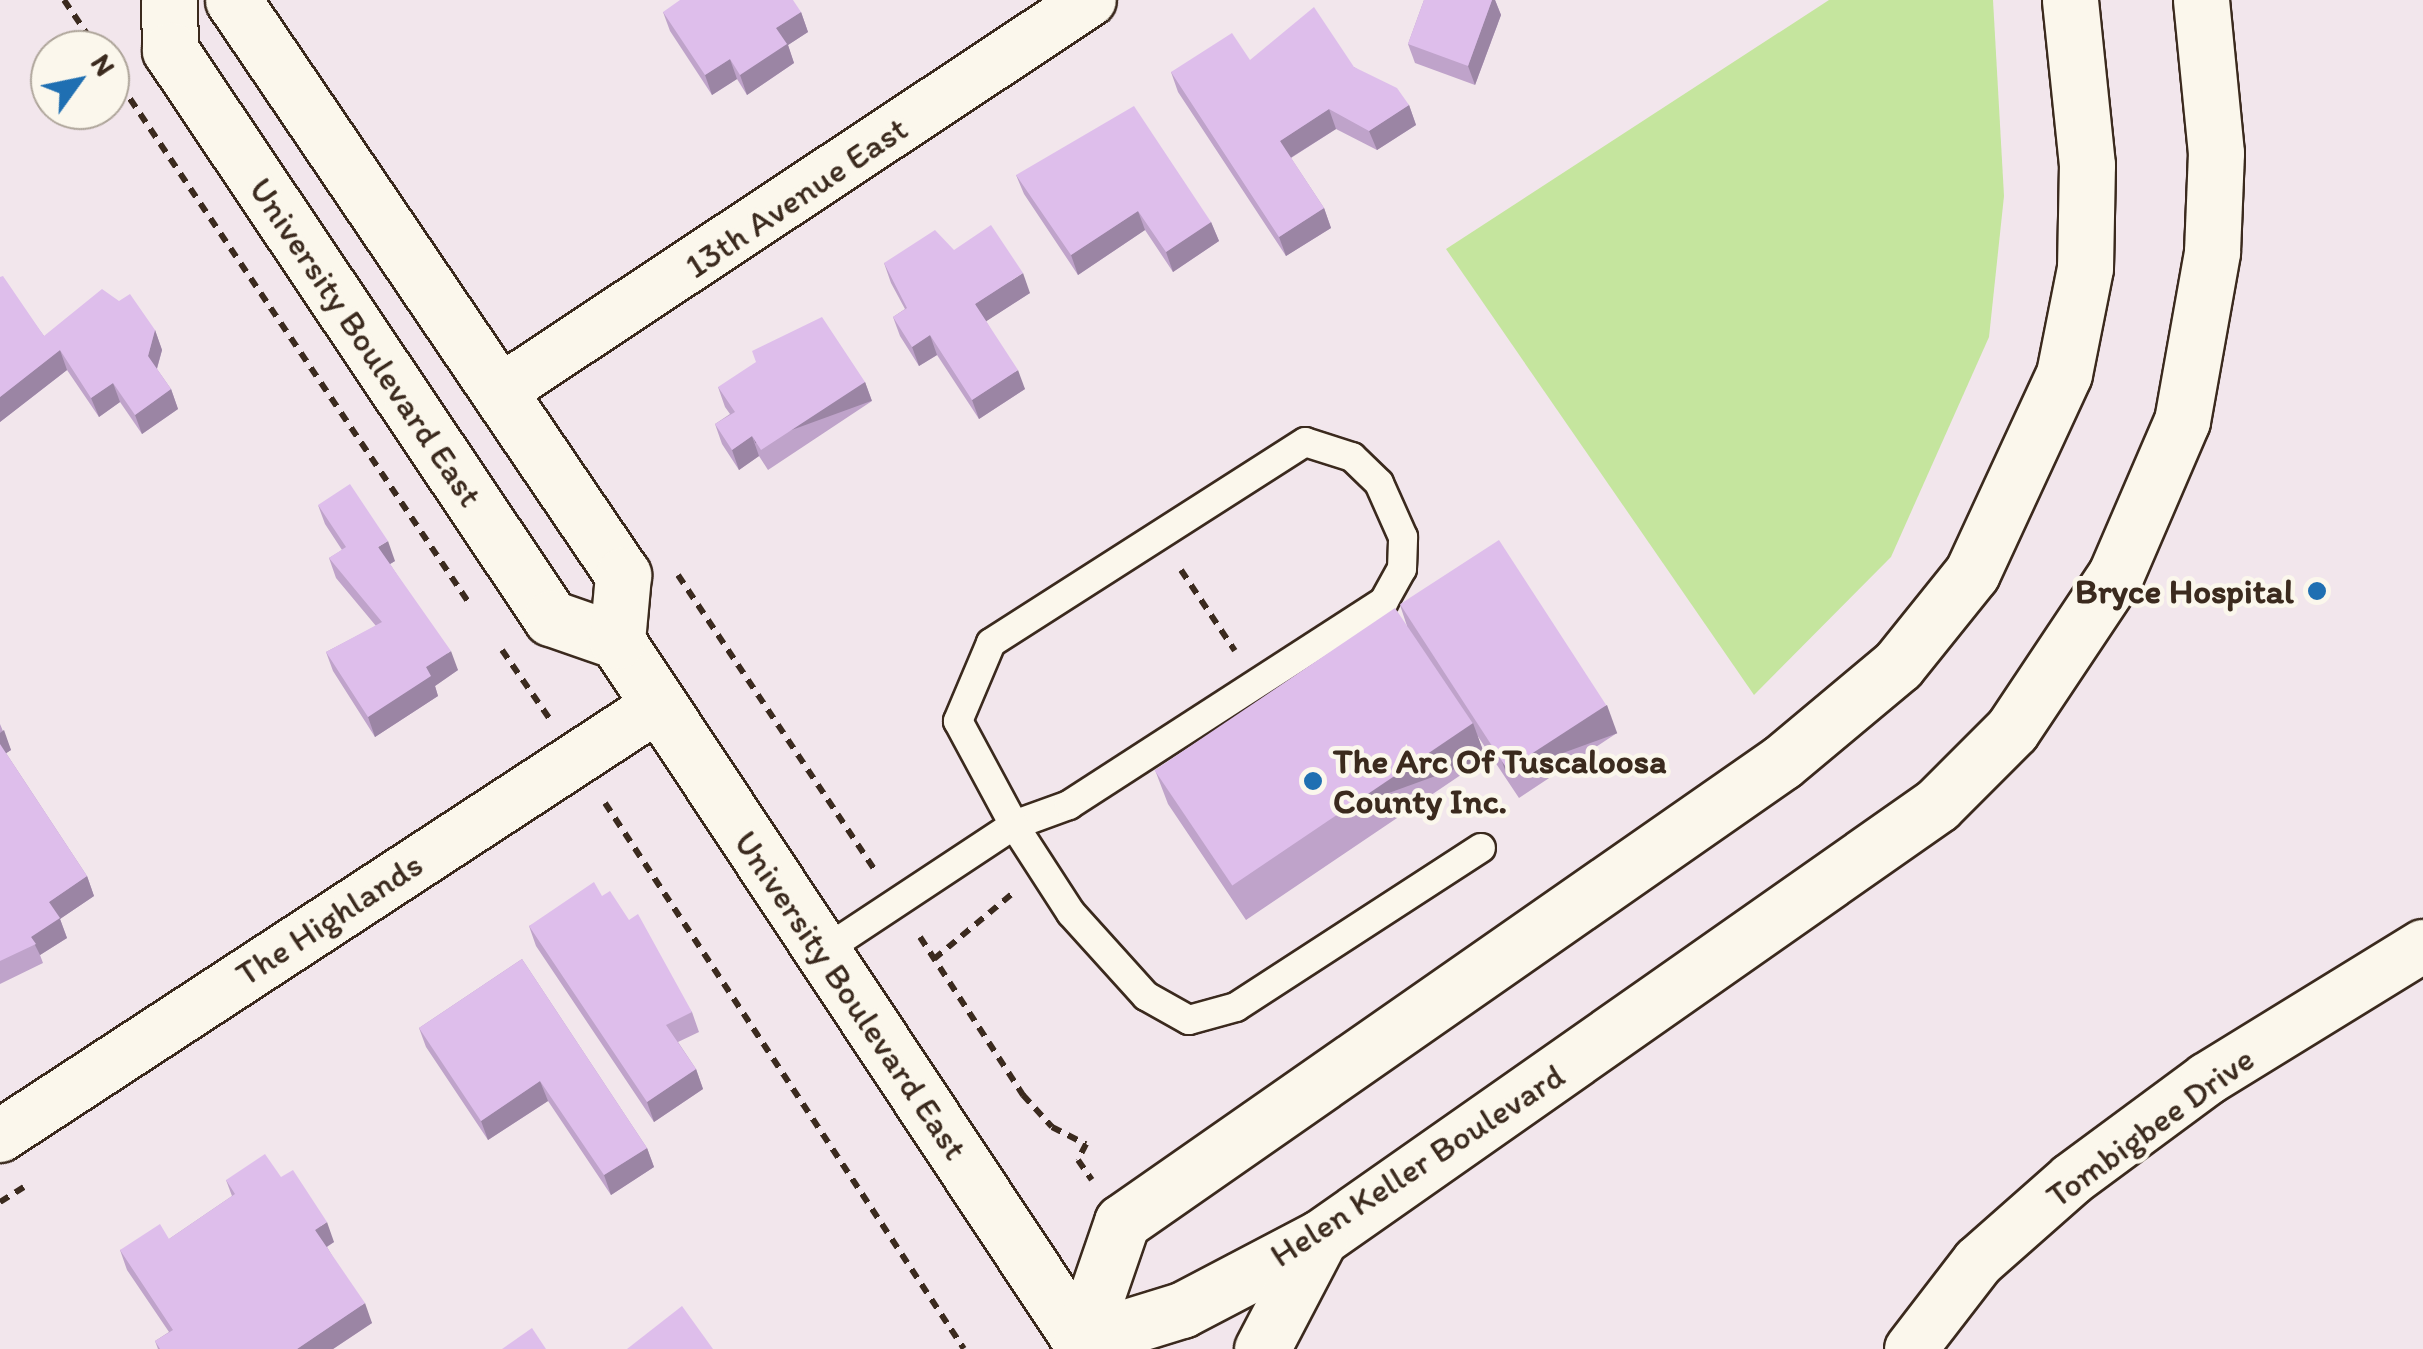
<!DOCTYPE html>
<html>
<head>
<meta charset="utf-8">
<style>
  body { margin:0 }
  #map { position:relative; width:2423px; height:1349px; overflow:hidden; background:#f2e6ec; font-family:Itim,sans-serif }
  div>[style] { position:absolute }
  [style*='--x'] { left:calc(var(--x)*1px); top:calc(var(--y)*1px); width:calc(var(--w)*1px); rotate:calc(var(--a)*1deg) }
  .green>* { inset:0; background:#c5e59e }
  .path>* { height:6px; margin-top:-3px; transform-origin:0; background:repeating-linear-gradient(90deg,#3b2a1e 0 10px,transparent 0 18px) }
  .roads { filter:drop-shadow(2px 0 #3b2a1e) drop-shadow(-2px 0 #3b2a1e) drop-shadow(0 2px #3b2a1e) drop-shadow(0 -2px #3b2a1e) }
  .lane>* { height:28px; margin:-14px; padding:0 14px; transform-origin:14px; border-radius:14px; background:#fbf7ec }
  .street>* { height:52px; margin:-26px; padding:0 26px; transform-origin:26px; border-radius:26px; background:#fbf7ec }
  .secondary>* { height:55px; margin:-27.5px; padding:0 27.5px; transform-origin:27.5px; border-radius:27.5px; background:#fbf7ec }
  .wall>* { inset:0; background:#bfa3ca }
  .shaded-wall>* { inset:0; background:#9b85a4; transform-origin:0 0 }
  .building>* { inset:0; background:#debeeb; transform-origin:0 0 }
  .dots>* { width:28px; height:28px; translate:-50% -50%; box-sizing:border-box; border:5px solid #fbf7ec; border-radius:50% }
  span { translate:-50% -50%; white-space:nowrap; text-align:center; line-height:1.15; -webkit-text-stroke:9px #fbf7ec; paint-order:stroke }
  .street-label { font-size:35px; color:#3b2a1e }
  .poi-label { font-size:35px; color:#3b2a1e; font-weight:700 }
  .right { translate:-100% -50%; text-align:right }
  .left { translate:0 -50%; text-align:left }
  .north { position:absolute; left:30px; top:30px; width:100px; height:100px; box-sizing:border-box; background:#fbf7ec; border:2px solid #aea59a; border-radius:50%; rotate:57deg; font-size:28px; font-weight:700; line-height:40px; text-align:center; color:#3b2a1e }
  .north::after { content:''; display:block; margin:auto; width:35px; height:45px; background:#1f6fb2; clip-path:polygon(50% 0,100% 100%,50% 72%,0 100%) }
</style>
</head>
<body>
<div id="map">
  <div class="green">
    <div style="clip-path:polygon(1829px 0,1993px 0,2004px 196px,1989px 337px,1891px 557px,1754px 695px,1446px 249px)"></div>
  </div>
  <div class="path">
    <div style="--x:64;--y:0;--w:60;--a:55.8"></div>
    <div style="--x:110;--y:69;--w:643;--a:56.09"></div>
    <div style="--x:1181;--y:570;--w:97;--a:56.3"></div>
    <div style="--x:678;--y:575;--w:353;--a:56.3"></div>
    <div style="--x:502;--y:650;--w:83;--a:55.3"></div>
    <div style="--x:605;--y:803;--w:653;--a:56.67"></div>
    <div style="--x:920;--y:937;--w:189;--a:56.9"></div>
    <div style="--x:1023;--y:1095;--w:43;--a:47.8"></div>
    <div style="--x:1052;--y:1127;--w:38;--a:27"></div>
    <div style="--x:1086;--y:1144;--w:18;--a:117"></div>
    <div style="--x:1078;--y:1160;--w:24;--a:55"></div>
    <div style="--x:934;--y:959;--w:103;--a:-39.9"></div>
    <div style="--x:0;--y:1202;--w:28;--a:-32"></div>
  </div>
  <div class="roads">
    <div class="lane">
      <div style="--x:822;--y:952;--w:230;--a:-33.5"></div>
      <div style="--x:1014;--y:825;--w:59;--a:-20"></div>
      <div style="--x:1069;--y:805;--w:375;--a:-32.9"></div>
      <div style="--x:1384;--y:601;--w:37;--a:-61"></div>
      <div style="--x:1402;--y:569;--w:32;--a:-88"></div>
      <div style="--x:1403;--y:537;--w:59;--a:-114"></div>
      <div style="--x:1379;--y:483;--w:37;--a:-136"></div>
      <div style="--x:1352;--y:457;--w:49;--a:-162.3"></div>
      <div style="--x:1305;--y:442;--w:373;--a:147.4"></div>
      <div style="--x:991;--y:643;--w:85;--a:112.9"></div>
      <div style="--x:958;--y:721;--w:118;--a:61.7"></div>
      <div style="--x:1014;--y:825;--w:105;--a:57.1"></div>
      <div style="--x:1071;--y:913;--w:112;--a:47.9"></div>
      <div style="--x:1146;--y:996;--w:49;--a:29.2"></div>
      <div style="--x:1189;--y:1020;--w:49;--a:-15.5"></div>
      <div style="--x:1236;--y:1007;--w:292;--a:-33"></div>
    </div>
    <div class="street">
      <div style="--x:499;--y:392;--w:709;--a:-33.56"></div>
      <div style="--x:0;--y:1136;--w:787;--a:-33.19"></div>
      <div style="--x:1911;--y:1349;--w:110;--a:-52.4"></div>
      <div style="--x:1978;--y:1262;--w:125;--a:-41.4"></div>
      <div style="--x:2072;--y:1179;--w:168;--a:-36.5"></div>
      <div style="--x:2207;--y:1079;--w:254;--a:-31.6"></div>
    </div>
    <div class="secondary">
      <div style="--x:169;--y:0;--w:50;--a:88.9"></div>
      <div style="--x:170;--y:50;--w:684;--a:56.15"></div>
      <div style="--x:551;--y:618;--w:70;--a:19.2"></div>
      <div style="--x:617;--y:641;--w:849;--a:56.48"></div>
      <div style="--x:233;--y:0;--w:695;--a:55.85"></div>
      <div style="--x:623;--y:575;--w:66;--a:95.2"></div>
      <div style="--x:1081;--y:1341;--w:106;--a:-17.1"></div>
      <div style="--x:1182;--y:1310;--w:156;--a:-27.6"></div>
      <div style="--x:1320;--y:1238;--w:754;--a:-35.06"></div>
      <div style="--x:1937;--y:805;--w:106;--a:-45"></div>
      <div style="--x:2012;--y:730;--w:187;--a:-56.3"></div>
      <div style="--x:2116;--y:574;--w:167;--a:-66.7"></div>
      <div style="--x:2182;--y:421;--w:172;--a:-79.9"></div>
      <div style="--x:2212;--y:252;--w:99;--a:-87.7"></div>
      <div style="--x:2216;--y:153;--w:154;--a:-95.6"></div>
      <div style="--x:1081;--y:1341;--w:126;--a:-71"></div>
      <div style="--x:1122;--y:1222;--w:804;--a:-34.88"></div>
      <div style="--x:1782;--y:762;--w:151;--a:-39.9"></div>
      <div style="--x:1898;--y:665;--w:118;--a:-51.2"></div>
      <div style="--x:1972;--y:573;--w:219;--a:-65.2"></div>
      <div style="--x:2064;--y:374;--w:108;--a:-78.8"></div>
      <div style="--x:2085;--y:268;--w:103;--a:-88.9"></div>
      <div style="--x:2087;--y:165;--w:166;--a:-95.9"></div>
      <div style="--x:1262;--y:1349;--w:125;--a:-62.4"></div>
    </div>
  </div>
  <div class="wall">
    <div style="clip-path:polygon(1424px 0,1495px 0,1501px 15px,1475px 85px,1415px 63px,1408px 44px)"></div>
    <div style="clip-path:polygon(663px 12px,801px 12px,808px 32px,788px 45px,794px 63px,747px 95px,737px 79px,712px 95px,670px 31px)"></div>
    <div style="clip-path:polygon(1250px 60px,1354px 67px,1409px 105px,1416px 125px,1377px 150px,1336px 129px,1291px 158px,1324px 208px,1331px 228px,1286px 256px,1178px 92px,1171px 72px)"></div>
    <div style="clip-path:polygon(1016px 175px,1211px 222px,1219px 241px,1173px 272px,1145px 230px,1078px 275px,1024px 194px)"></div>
    <div style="clip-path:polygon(954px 250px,1030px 293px,986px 321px,1025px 389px,979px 419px,937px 355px,919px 366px,900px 336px,893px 317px,905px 309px,891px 283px,884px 263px)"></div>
    <div style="clip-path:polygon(0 277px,44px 336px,155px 330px,162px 350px,157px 369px,171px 389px,178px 409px,142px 434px,120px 402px,99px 417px,67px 370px,0 422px)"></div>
    <div style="clip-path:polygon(865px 382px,872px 401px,768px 470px,759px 456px,739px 470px,722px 444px,715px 424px,730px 414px,725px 407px,718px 387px)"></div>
    <div style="clip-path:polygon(318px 505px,395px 561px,390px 564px,458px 670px,435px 686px,438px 696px,375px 737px,333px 671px,326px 652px,376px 626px,336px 578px,329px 558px,342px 550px,325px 524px)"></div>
    <div style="clip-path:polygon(1400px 605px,1617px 733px,1519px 798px,1477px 735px,1486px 758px,1246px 920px,1168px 804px,1155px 770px,1407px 626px)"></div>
    <div style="clip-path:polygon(0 724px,11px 750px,6px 753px,87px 876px,94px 896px,60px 919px,67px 938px,40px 955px,43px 963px,0 984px)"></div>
    <div style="clip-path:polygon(602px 896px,692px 1012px,699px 1032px,678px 1042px,696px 1069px,703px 1089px,654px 1122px,536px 946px,529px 926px)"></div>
    <div style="clip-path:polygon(522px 959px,647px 1148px,654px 1167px,611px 1195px,548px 1101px,488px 1140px,426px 1047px,419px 1028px)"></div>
    <div style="clip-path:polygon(281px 1177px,334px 1242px,327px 1247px,372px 1323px,333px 1349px,158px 1349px,155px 1341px,169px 1332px,127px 1270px,120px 1250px,169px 1239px,232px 1196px,226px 1180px)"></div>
  </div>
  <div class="shaded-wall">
    <div style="clip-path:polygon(1492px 0,1495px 0,1501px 15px,1475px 85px,1468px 66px)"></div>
    <div style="clip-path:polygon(801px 12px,808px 32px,788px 45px,794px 63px,747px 95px,740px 75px,776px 28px)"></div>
    <div style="clip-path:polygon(730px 59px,737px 79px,712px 95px,705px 75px)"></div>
    <div style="clip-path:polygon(1409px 105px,1416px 125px,1377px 150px,1369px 131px)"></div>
    <div style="clip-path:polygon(1329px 109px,1336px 129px,1287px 160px,1280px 141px)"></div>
    <div style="clip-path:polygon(1324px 208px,1331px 228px,1286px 256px,1279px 237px)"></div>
    <div style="clip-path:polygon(1138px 211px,1145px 230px,1078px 275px,1071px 255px)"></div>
    <div style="clip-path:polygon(1211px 222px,1219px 241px,1173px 272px,1166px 252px)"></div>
    <div style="clip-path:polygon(1023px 273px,1030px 293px,982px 324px,975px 304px)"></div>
    <div style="clip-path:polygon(155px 330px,162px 350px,155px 375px,148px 356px)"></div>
    <div style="clip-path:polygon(930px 335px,937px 355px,919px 366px,912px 347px)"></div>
    <div style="clip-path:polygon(60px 350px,67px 370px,0 422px,0 397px)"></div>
    <div style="clip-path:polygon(1018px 370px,1025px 389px,979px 419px,972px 400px)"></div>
    <div style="left:865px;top:382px;width:20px;height:124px;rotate:70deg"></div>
    <div style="clip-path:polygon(113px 383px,120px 402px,99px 417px,91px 398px)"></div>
    <div style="clip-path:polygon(171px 389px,178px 409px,142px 434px,135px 415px)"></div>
    <div style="clip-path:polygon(752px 436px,759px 456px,739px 470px,732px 450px)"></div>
    <div style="clip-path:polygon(388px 541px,395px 561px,385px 567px,378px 547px)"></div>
    <div style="clip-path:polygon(451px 651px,458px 670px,435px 686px,438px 696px,375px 737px,368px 717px,426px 667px)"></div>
    <div style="left:1607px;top:705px;width:30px;height:118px;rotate:70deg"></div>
    <div style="left:1473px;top:723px;width:37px;height:289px;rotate:70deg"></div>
    <div style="clip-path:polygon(4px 730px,11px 750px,2px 756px,0 750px,0 733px)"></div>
    <div style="clip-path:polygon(87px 876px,94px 896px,60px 919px,67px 938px,40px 955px,31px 937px,49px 902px)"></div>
    <div style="clip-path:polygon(696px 1069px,703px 1089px,654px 1122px,647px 1102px)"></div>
    <div style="clip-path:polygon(540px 1081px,548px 1101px,488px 1140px,481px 1121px)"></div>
    <div style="clip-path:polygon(647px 1148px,654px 1167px,611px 1195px,604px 1175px)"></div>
    <div style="clip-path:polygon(327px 1222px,334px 1242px,323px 1249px,315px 1230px)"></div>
    <div style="clip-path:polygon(365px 1303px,372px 1323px,333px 1349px,297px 1349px)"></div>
  </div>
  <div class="building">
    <div style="clip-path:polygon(680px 0,793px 0,801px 12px,776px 28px,787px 44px,740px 75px,730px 59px,705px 75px,663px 12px)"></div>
    <div style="clip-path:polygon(1424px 0,1492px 0,1468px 66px,1408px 44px)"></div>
    <div style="clip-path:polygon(1314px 7px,1354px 67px,1397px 88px,1409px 105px,1369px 131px,1329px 109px,1280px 141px,1324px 208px,1279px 237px,1171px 72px,1232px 33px,1250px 60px)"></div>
    <div style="clip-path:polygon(1134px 106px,1211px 222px,1166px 252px,1138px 211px,1071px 255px,1016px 175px)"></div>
    <div style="clip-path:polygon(991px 225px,1023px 273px,975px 304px,1018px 370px,972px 400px,930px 335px,912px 347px,893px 317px,907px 308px,884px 263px,935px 230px,954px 250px)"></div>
    <div style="clip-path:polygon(3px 276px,44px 336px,102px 289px,119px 301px,130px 294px,155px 330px,148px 356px,171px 389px,135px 415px,113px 383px,91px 398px,60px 350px,0 397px,0 277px)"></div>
    <div style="clip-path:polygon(822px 317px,865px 382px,761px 450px,752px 436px,732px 450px,715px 424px,735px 412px,718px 387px,756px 362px,752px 351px)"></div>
    <div style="clip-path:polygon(350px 484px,388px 541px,378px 547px,451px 651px,426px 667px,431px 676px,368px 717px,326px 652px,382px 622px,329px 558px,346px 547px,318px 505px)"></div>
    <div style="left:1499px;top:540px;width:197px;height:118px;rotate:57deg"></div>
    <div style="left:1395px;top:608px;width:139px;height:290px;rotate:56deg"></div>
    <div style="clip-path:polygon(0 744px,87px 876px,49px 902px,60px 918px,31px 937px,36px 944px,0 961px)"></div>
    <div style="clip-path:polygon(594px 882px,602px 896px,610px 891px,629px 920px,638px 914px,692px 1012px,666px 1025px,696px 1069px,647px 1102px,529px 926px)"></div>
    <div style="clip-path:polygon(522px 959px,647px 1148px,604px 1175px,540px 1081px,481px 1121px,419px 1028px)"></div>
    <div style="clip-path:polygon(265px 1154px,281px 1177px,293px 1170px,327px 1222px,315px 1230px,365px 1303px,297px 1349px,160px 1349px,155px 1341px,173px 1330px,120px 1250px,160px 1224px,169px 1239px,235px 1194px,226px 1180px)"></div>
    <div style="clip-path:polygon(682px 1306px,713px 1349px,627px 1349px)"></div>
    <div style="clip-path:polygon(532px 1328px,546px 1349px,502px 1349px)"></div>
  </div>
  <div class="dots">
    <div style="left:2317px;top:591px;background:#1f6fb2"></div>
    <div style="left:1313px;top:781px;background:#1f6fb2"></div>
  </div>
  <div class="street-label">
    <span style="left:796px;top:197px;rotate:-34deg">13th Avenue East</span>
    <span style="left:366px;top:342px;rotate:56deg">University Boulevard East</span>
    <span style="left:329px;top:919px;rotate:-33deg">The Highlands</span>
    <span style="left:851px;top:995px;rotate:56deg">University Boulevard East</span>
    <span style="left:2150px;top:1127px;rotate:-36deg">Tombigbee Drive</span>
    <span style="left:1417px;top:1165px;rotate:-33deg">Helen Keller Boulevard</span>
  </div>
  <div class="poi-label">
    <span class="right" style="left:2294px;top:591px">Bryce Hospital</span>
    <span class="left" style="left:1333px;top:781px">The Arc Of Tuscaloosa<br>County Inc.</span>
  </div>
  <div class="north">N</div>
</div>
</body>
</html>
